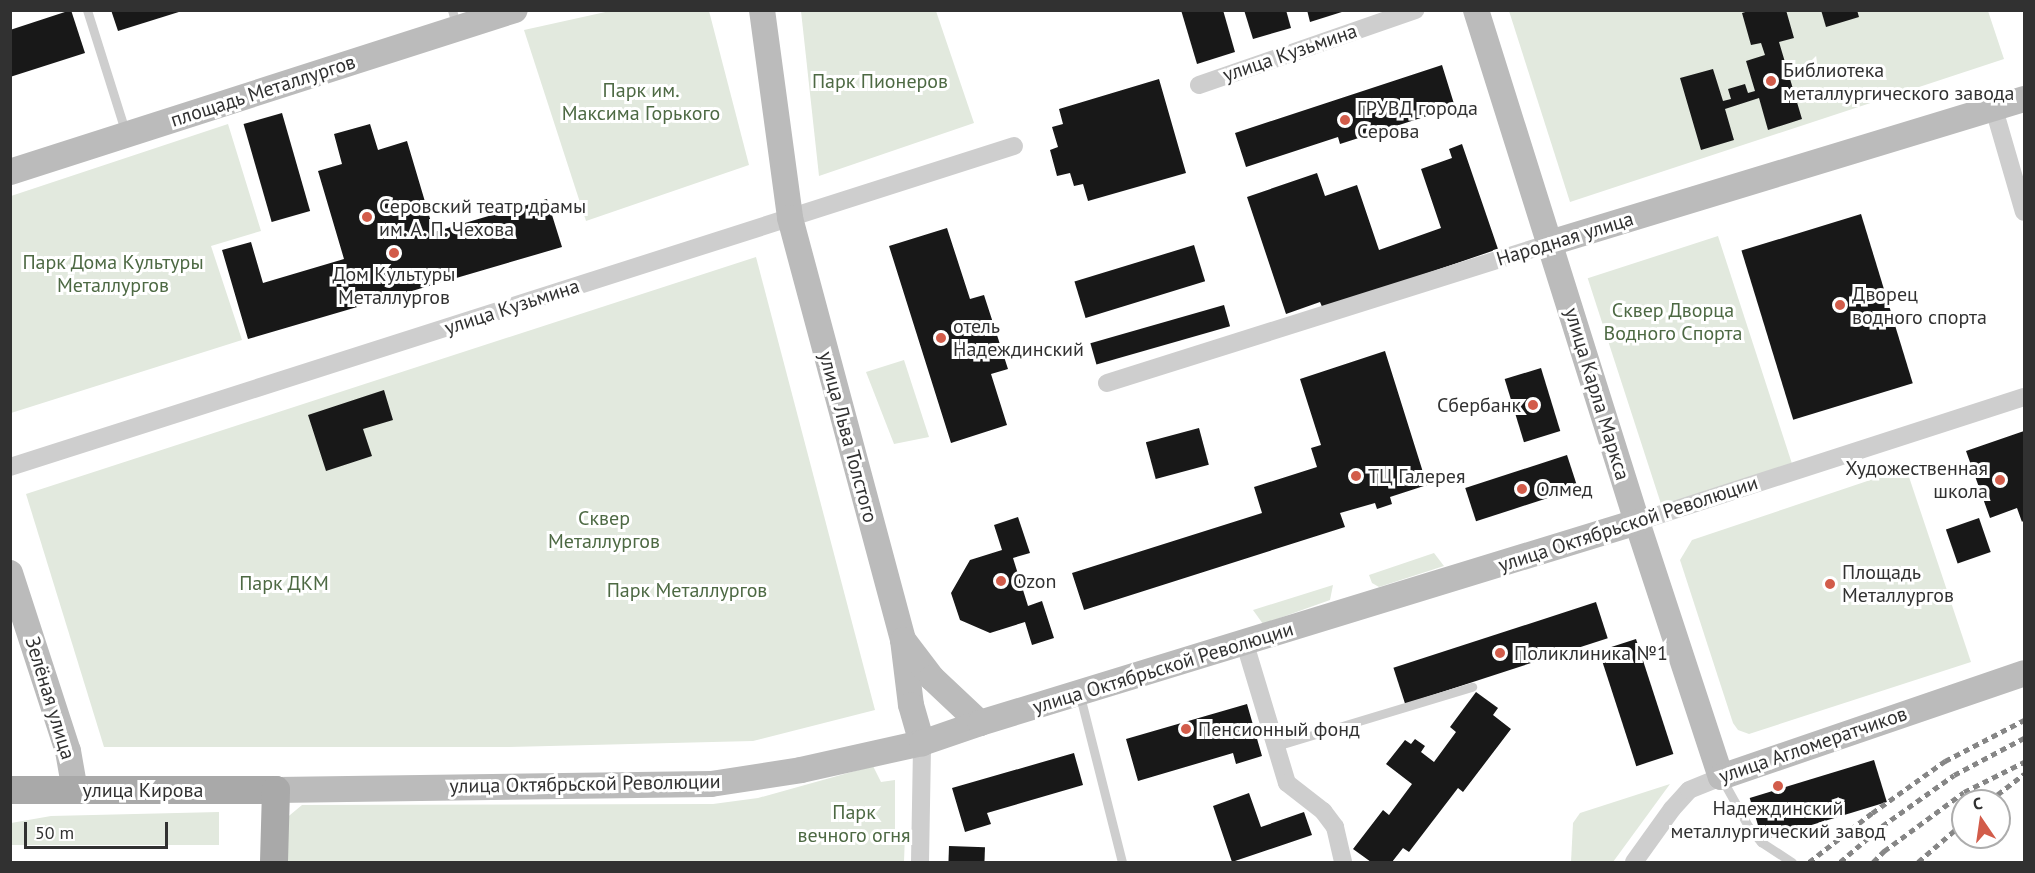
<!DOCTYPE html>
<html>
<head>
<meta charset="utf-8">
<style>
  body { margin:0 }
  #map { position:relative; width:2035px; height:873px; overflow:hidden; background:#fff; font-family:"PT Sans",sans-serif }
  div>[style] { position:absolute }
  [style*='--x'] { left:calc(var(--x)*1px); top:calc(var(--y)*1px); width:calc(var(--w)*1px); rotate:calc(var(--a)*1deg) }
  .green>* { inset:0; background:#e2e9de; transform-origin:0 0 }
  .building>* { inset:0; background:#181818; transform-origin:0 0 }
  .lane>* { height:9px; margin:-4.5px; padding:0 4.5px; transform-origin:4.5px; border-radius:4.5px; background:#cecece }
  .street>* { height:18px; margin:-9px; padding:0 9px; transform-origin:9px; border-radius:9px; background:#cecece }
  .secondary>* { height:26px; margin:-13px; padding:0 13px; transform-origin:13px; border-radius:13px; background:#bbb }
  .primary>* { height:28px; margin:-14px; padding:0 14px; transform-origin:14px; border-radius:14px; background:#a9a9a9 }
  .rail>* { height:4.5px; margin-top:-2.25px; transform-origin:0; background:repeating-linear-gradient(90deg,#868686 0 6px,transparent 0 10.5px) }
  .dots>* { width:16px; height:16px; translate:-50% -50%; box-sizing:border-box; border:3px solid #fff; border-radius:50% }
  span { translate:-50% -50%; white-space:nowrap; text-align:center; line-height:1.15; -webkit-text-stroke:6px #fff; paint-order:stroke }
  .street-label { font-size:20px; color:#313131 }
  .poi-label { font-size:20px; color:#313131 }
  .left { translate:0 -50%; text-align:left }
  .right { translate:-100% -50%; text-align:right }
  .park-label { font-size:20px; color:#4d6943 }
  .frame { position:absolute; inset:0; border:12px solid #313131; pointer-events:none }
  .north { position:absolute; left:1951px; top:789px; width:60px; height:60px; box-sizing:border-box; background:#fff; border:2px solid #adadad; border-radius:50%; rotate:347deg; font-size:16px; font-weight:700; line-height:24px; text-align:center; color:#313131 }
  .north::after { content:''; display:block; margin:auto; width:21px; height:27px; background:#d25c4a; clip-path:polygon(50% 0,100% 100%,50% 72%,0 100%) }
  .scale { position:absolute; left:24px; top:822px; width:144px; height:27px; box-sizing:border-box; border:3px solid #313131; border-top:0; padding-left:8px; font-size:18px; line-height:21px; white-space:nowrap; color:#313131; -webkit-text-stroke:4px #fff; paint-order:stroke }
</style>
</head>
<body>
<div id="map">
  <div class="green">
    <div style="clip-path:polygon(610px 11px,709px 11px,749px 165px,586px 221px,524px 30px)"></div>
    <div style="clip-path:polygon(801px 11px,936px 11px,974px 123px,819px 176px)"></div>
    <div style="clip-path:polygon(1509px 11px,1988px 11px,2004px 59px,1570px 202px)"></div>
    <div style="clip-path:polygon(228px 124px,261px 231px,211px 246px,242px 340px,11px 413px,11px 196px)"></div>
    <div style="left:1718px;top:236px;width:248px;height:137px;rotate:72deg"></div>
    <div style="clip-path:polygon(756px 257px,875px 710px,753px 741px,509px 747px,104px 747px,26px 494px)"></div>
    <div style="clip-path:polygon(904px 360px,929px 437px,894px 444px,866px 372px)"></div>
    <div style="clip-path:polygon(1906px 468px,1971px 662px,1749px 734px,1738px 730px,1733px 723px,1680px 560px,1692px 540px)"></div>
    <div style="clip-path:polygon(1434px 553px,1444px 566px,1379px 587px,1372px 583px,1369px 575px)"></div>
    <div style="clip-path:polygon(1333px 585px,1330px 600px,1263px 624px,1253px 610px)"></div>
    <div style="clip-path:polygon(873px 766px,881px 782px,895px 780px,895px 831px,905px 835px,904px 862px,286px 862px,284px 820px,302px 805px,713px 804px,758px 798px)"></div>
    <div style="clip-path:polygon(1670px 784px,1613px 862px,1571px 862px,1573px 823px,1580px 813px)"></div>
    <div style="clip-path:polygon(219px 812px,219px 845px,11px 845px,11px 823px,51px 816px)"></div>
  </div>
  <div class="building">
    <div style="clip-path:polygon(71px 10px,85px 53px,10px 77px,10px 30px)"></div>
    <div style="clip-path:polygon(111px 10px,182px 10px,182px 11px,118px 31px)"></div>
    <div style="clip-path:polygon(1181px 10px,1223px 10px,1235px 52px,1197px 64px)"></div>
    <div style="clip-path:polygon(1244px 10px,1286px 10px,1291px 28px,1253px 39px)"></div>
    <div style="clip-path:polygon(1307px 10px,1345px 10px,1345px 11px,1310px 22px)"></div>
    <div style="clip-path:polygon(1752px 10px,1786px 10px,1794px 38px,1779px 42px,1802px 119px,1768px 130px,1759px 98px,1725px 109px,1734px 140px,1701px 150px,1680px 78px,1713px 69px,1723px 101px,1731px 99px,1728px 89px,1745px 84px,1748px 93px,1755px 91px,1746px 61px,1765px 55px,1761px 43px,1751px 45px,1742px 13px)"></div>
    <div style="clip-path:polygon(1821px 10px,1857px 10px,1859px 17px,1826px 27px)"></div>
    <div style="clip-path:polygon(1442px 65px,1455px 107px,1340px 144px,1338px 137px,1246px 167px,1235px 133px)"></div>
    <div style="clip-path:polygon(1159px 79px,1186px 173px,1088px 201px,1083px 184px,1074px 186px,1070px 173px,1057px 176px,1050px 150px,1058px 147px,1052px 127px,1063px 124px,1059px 109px)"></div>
    <div style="left:282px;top:113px;width:102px;height:40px;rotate:74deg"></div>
    <div style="clip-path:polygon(370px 124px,378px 150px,407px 141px,434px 232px,547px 199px,562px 247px,248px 339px,222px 250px,251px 242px,263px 283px,344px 259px,318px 171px,342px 164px,334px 134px)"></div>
    <div style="clip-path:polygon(1462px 144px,1498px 249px,1323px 309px,1320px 302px,1286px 314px,1247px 197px,1317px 173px,1325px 196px,1357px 185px,1379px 250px,1441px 228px,1421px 169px,1452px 158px,1449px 149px)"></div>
    <div style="left:1861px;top:214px;width:177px;height:125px;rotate:73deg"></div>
    <div style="clip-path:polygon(947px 228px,970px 299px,984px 295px,1008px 369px,991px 374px,1007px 425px,951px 443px,889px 246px)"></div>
    <div style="left:1194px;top:245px;width:38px;height:125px;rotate:73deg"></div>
    <div style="left:1224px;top:305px;width:22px;height:139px;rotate:74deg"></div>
    <div style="clip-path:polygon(1385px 351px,1427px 485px,1390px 497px,1392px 504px,1377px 509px,1375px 503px,1340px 513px,1345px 527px,1084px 610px,1072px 573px,1262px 513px,1254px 487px,1317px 467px,1311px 448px,1321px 445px,1300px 379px)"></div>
    <div style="left:1541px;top:368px;width:66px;height:38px;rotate:73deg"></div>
    <div style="clip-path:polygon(384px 390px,393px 420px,363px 429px,372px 456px,326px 471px,308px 415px)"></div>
    <div style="left:1199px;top:428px;width:38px;height:55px;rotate:75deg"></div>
    <div style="clip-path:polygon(2024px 431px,2024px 520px,2022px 522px,2017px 508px,1990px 518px,1966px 451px)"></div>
    <div style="left:1567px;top:455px;width:35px;height:107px;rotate:72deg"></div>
    <div style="clip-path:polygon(1018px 517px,1030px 553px,1013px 558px,1028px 606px,1042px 601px,1054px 638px,1032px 645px,1025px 622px,990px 633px,960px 620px,951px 593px,970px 560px,1002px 550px,994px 525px)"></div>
    <div style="left:1979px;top:518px;width:36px;height:35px;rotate:71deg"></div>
    <div style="left:1596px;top:602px;width:38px;height:213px;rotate:72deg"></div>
    <div style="left:1636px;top:639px;width:121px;height:39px;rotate:72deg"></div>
    <div style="clip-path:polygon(1476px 692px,1498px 708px,1493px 715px,1511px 729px,1463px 792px,1458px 788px,1409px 852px,1403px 848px,1392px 862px,1371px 862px,1353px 849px,1383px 810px,1389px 815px,1412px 784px,1386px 764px,1405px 740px,1411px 744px,1415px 739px,1425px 746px,1421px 752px,1434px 762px,1456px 732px,1450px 727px)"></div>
    <div style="clip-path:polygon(1247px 704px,1262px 756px,1236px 764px,1233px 753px,1138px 781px,1126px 739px)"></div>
    <div style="clip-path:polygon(1074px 753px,1083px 785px,987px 813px,991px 824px,965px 832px,952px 788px)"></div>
    <div style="left:1874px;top:760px;width:44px;height:130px;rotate:73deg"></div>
    <div style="clip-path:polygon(1249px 793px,1261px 827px,1304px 812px,1312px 835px,1232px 862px,1213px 806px)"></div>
    <div style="left:949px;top:846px;width:36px;height:16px;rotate:2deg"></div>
  </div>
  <div class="lane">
    <div style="--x:87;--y:10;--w:130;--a:72.5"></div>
    <div style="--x:452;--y:10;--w:18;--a:74"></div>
    <div style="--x:1080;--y:696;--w:171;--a:75.8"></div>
    <div style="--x:1276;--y:746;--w:205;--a:-16.8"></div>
    <div style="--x:1722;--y:779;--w:54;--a:61"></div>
    <div style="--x:1748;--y:826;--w:21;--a:51"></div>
    <div style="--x:1761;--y:842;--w:37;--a:33"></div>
  </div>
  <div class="street">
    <div style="--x:1199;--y:85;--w:229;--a:-19.1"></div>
    <div style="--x:1994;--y:109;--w:107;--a:73.8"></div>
    <div style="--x:1107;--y:383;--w:465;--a:-17.5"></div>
    <div style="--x:10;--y:467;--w:1054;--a:-17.73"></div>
    <div style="--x:1637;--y:522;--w:407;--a:-17.9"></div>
    <div style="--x:1245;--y:644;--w:145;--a:73.2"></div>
    <div style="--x:1287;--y:783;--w:46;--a:37.9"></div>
    <div style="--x:1323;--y:811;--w:20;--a:53"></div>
    <div style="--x:1335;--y:827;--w:36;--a:77"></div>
    <div style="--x:920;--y:862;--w:119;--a:-89"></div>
    <div style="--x:1634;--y:862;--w:65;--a:-54.4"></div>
    <div style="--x:1672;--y:809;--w:25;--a:-48"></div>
    <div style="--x:1689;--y:790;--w:35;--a:-22"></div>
  </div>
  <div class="secondary">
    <div style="--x:762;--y:10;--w:210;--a:82.3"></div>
    <div style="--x:790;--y:218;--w:437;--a:75"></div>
    <div style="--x:903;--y:640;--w:65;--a:83"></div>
    <div style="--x:911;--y:705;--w:40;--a:74"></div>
    <div style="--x:1476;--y:10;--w:537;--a:72.54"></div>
    <div style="--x:1637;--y:522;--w:268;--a:71.8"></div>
    <div style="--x:1721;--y:777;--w:320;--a:-18.9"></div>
    <div style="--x:10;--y:172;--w:530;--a:-17.79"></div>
    <div style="--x:1550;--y:243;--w:495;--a:-16.9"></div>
    <div style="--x:10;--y:573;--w:187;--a:72"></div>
    <div style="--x:68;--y:751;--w:40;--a:80"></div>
    <div style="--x:903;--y:640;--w:48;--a:52.7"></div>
    <div style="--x:932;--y:678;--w:66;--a:43.2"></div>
    <div style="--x:276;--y:790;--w:435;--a:-0.8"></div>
    <div style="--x:711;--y:784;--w:91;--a:-8.8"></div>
    <div style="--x:801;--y:770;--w:124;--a:-12.6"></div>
    <div style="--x:922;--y:743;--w:61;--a:-19"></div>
    <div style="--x:980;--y:723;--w:687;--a:-17.01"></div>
  </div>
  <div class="primary">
    <div style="--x:10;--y:790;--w:266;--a:0"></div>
    <div style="--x:276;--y:790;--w:72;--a:91.6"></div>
  </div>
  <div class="rail">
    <div style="--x:1989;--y:801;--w:44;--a:-37.6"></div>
    <div style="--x:1809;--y:862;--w:80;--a:-37.9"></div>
    <div style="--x:1872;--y:813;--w:90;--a:-35.5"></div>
    <div style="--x:1945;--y:761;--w:89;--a:-27.4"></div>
    <div style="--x:1840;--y:862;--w:55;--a:-40.6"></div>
    <div style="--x:1882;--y:826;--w:88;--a:-35.3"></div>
    <div style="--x:1954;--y:775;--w:79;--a:-27.9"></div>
    <div style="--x:1873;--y:862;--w:16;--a:-45"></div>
    <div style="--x:1884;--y:851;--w:99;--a:-36.4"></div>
    <div style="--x:1964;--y:792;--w:67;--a:-26.6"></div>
    <div style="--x:1918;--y:862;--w:60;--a:-40.9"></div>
  </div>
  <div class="dots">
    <div style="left:1771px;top:81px;background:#d25c4a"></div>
    <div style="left:1345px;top:120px;background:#d25c4a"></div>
    <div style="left:367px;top:217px;background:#d25c4a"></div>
    <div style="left:394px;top:253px;background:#d25c4a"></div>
    <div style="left:1840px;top:305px;background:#d25c4a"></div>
    <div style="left:941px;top:338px;background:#d25c4a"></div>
    <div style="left:1533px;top:405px;background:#d25c4a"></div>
    <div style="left:1356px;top:476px;background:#d25c4a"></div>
    <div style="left:2000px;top:480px;background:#d25c4a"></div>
    <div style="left:1522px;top:489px;background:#d25c4a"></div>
    <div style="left:1001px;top:581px;background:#d25c4a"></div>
    <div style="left:1830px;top:584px;background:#d25c4a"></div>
    <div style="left:1500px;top:653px;background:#d25c4a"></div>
    <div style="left:1186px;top:729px;background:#d25c4a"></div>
    <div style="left:1778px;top:786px;background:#d25c4a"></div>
  </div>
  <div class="street-label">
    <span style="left:1290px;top:53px;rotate:-19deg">улица Кузьмина</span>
    <span style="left:263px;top:91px;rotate:-18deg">площадь Металлургов</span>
    <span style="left:1565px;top:239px;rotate:-17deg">Народная улица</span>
    <span style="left:512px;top:307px;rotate:-18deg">улица Кузьмина</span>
    <span style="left:1597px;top:394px;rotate:73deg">улица Карла Маркса</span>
    <span style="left:848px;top:437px;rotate:75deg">улица Льва Толстого</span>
    <span style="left:1628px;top:524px;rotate:-18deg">улица Октябрьской Революции</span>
    <span style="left:1163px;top:668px;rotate:-17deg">улица Октябрьской Революции</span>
    <span style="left:50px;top:698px;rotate:73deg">Зелёная улица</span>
    <span style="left:1813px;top:745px;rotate:-19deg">улица Агломератчиков</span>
    <span style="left:585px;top:784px;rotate:-1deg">улица Октябрьской Революции</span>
    <span style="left:143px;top:790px">улица Кирова</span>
  </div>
  <div class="poi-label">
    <span class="left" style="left:1783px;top:82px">Библиотека<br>металлургического завода</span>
    <span class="left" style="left:1357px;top:120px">ГРУВД города<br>Серова</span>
    <span class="left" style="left:379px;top:218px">Серовский театр драмы<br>им. А. П. Чехова</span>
    <span style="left:394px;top:286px">Дом Культуры<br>Металлургов</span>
    <span class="left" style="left:1852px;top:306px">Дворец<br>водного спорта</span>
    <span class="left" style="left:953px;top:338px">отель<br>Надеждинский</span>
    <span class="right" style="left:1521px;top:405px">Сбербанк</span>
    <span class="right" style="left:1988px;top:480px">Художественная<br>школа</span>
    <span class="left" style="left:1368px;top:476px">ТЦ Галерея</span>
    <span class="left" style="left:1536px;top:489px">Олмед</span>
    <span class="left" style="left:1842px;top:584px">Площадь<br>Металлургов</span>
    <span class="left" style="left:1013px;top:581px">Ozon</span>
    <span class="left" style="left:1514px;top:653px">Поликлиника №1</span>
    <span class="left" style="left:1198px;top:729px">Пенсионный фонд</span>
    <span style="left:1778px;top:820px">Надеждинский<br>металлургический завод</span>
  </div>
  <div class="park-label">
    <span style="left:880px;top:81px">Парк Пионеров</span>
    <span style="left:641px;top:102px">Парк им.<br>Максима Горького</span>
    <span style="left:113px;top:274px">Парк Дома Культуры<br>Металлургов</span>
    <span style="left:1673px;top:322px">Сквер Дворца<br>Водного Спорта</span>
    <span style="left:604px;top:530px">Сквер<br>Металлургов</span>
    <span style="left:284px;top:583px">Парк ДКМ</span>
    <span style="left:687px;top:590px">Парк Металлургов</span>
    <span style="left:854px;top:824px">Парк<br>вечного огня</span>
  </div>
  <div class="frame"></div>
  <div class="north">С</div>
  <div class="scale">50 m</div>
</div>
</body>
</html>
